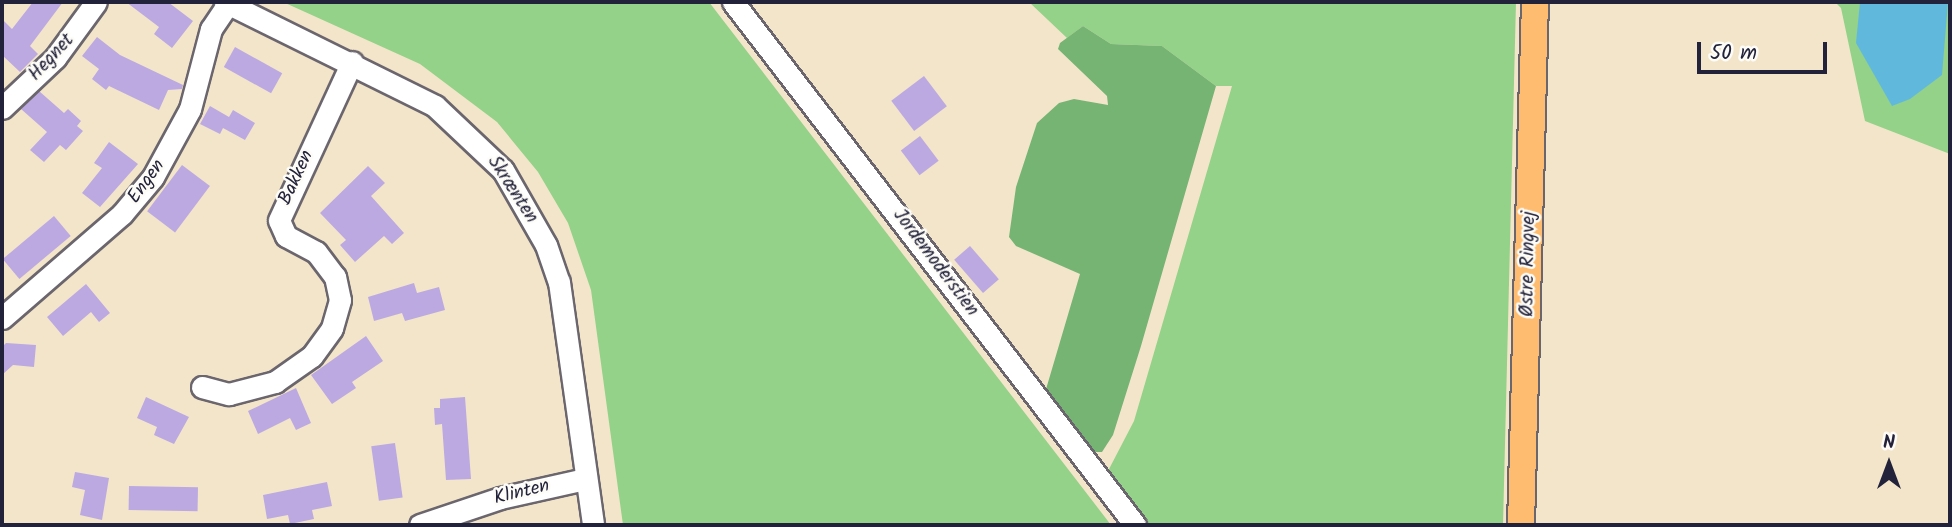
<!DOCTYPE html>
<html>
<head>
<meta charset="utf-8">
<style>
  body { margin:0 }
  #map { position:relative; width:1952px; height:527px; overflow:hidden; background:#f3e5ca; font-family:Kalam,sans-serif }
  div>[style] { position:absolute }
  [style*='--x'] { left:calc(var(--x)*1px); top:calc(var(--y)*1px); width:calc(var(--w)*1px); rotate:calc(var(--a)*1deg) }
  .green>* { inset:0; background:#93d288 }
  .forest>* { inset:0; background:#76b474 }
  .water>* { inset:0; background:#60b9dd }
  .building>* { inset:0; background:#bca9e2; transform-origin:0 0 }
  .roads { filter:drop-shadow(2px 0 #6b666d) drop-shadow(-2px 0 #6b666d) drop-shadow(0 2px #6b666d) drop-shadow(0 -2px #6b666d) }
  .minor>* { height:21px; margin:-10.5px; padding:0 10.5px; transform-origin:10.5px; border-radius:10.5px; background:#fff }
  .major>* { height:26px; margin:-13px; padding:0 13px; transform-origin:13px; border-radius:13px; background:#febc70 }
  span { translate:-50% -50%; white-space:nowrap; text-align:center; line-height:1.15; -webkit-text-stroke:5px #fdfcf7; paint-order:stroke }
  .street-label { font-size:19px; color:#22223b }
  .frame { position:absolute; inset:0; border:4px solid #22223b; pointer-events:none }
  .north { position:absolute; left:1854px; top:429px; width:70px; height:70px; -webkit-text-stroke:5px #fdfcf7; paint-order:stroke; rotate:0deg; font-size:19px; font-weight:700; line-height:28px; text-align:center; color:#22223b }
  .north::after { content:''; display:block; margin:auto; width:24px; height:32px; background:#22223b; clip-path:polygon(50% 0,100% 100%,50% 72%,0 100%) }
  .scale { position:absolute; left:1697px; top:42px; width:130px; height:32px; box-sizing:border-box; border:4px solid #22223b; border-top:0; padding-left:9px; font-size:21px; line-height:24px; white-space:nowrap; color:#22223b; -webkit-text-stroke:5px #fdfcf7; paint-order:stroke }
</style>
</head>
<body>
<div id="map">
  <div class="green">
    <div style="clip-path:polygon(283px 2px,709px 2px,1111px 525px,623px 525px,591px 290px,568px 223px,538px 172px,497px 122px,420px 64px)"></div>
    <div style="clip-path:polygon(1029px 2px,1516px 2px,1503px 525px,1145px 525px,1108px 471px,1134px 421px,1232px 86px,1216px 86px,1162px 46px,1111px 44px,1083px 26px,1067px 38px)"></div>
    <div style="clip-path:polygon(1835px 2px,1950px 2px,1950px 154px,1865px 121px,1841px 8px)"></div>
  </div>
  <div class="forest">
    <div style="clip-path:polygon(1083px 26px,1111px 44px,1162px 46px,1216px 86px,1141px 346px,1113px 435px,1102px 452px,1088px 452px,1044px 396px,1080px 274px,1016px 246px,1009px 237px,1016px 187px,1037px 123px,1059px 103px,1074px 99px,1108px 105px,1107px 96px,1058px 49px,1060px 43px)"></div>
  </div>
  <div class="water">
    <div style="clip-path:polygon(1860px 2px,1948px 2px,1942px 75px,1910px 99px,1892px 106px,1856px 43px)"></div>
  </div>
  <div class="building">
    <div style="clip-path:polygon(33px 2px,63px 2px,30px 46px,38px 54px,20px 72px,2px 55px,2px 19px,12px 29px)"></div>
    <div style="clip-path:polygon(126px 2px,168px 2px,193px 21px,172px 48px,154px 34px,159px 27px)"></div>
    <div style="clip-path:polygon(97px 37px,120px 55px,183px 85px,182px 89px,168px 90px,159px 110px,109px 86px,106px 90px,92px 79px,99px 69px,82px 56px)"></div>
    <div style="left:235px;top:47px;width:54px;height:23px;rotate:29deg"></div>
    <div style="left:924px;top:76px;width:38px;height:41px;rotate:53deg"></div>
    <div style="clip-path:polygon(39px 91px,64px 113px,68px 109px,81px 121px,77px 126px,83px 131px,66px 150px,60px 145px,44px 162px,30px 150px,47px 132px,21px 109px)"></div>
    <div style="clip-path:polygon(210px 106px,229px 117px,233px 110px,255px 123px,245px 140px,223px 128px,220px 134px,200px 124px)"></div>
    <div style="left:920px;top:136px;width:31px;height:24px;rotate:53deg"></div>
    <div style="clip-path:polygon(109px 142px,138px 164px,100px 207px,82px 193px,102px 168px,94px 163px)"></div>
    <div style="left:182px;top:165px;width:35px;height:58px;rotate:37deg"></div>
    <div style="clip-path:polygon(368px 166px,385px 183px,371px 196px,404px 233px,392px 244px,384px 236px,355px 262px,340px 245px,346px 240px,320px 213px)"></div>
    <div style="left:54px;top:216px;width:26px;height:67px;rotate:50deg"></div>
    <div style="left:970px;top:246px;width:44px;height:21px;rotate:49deg"></div>
    <div style="clip-path:polygon(414px 283px,417px 293px,439px 287px,445px 310px,405px 321px,402px 313px,374px 321px,368px 297px)"></div>
    <div style="clip-path:polygon(86px 284px,110px 313px,99px 322px,91px 312px,63px 336px,47px 317px)"></div>
    <div style="clip-path:polygon(366px 336px,383px 361px,352px 382px,356px 388px,332px 404px,311px 375px)"></div>
    <div style="clip-path:polygon(6px 343px,36px 345px,34px 367px,13px 365px,2px 375px,2px 347px)"></div>
    <div style="clip-path:polygon(296px 388px,311px 423px,296px 430px,290px 418px,258px 434px,248px 411px)"></div>
    <div style="clip-path:polygon(146px 397px,189px 417px,174px 444px,154px 435px,157px 427px,137px 418px)"></div>
    <div style="clip-path:polygon(465px 397px,471px 479px,446px 480px,442px 424px,435px 425px,434px 408px,440px 408px,440px 399px)"></div>
    <div style="left:395px;top:443px;width:55px;height:24px;rotate:82deg"></div>
    <div style="clip-path:polygon(75px 472px,109px 478px,102px 520px,80px 515px,85px 490px,72px 487px)"></div>
    <div style="clip-path:polygon(327px 482px,332px 506px,312px 510px,314px 519px,290px 524px,288px 515px,267px 519px,263px 495px)"></div>
    <div style="left:129px;top:486px;width:69px;height:24px;rotate:1deg"></div>
  </div>
  <div class="roads">
    <div class="minor">
      <div style="--x:225;--y:2;--w:234;--a:26.3"></div>
      <div style="--x:435;--y:106;--w:93;--a:43.3"></div>
      <div style="--x:503;--y:170;--w:86;--a:60.2"></div>
      <div style="--x:546;--y:245;--w:39;--a:71"></div>
      <div style="--x:559;--y:282;--w:245;--a:82"></div>
      <div style="--x:733;--y:2;--w:660;--a:52.45"></div>
      <div style="--x:2;--y:108;--w:73;--a:-43.3"></div>
      <div style="--x:55;--y:58;--w:69;--a:-53.8"></div>
      <div style="--x:2;--y:318;--w:159;--a:-40.9"></div>
      <div style="--x:122;--y:214;--w:48;--a:-50"></div>
      <div style="--x:153;--y:177;--w:77;--a:-61.4"></div>
      <div style="--x:190;--y:109;--w:83;--a:-75.3"></div>
      <div style="--x:211;--y:29;--w:30;--a:-56"></div>
      <div style="--x:202;--y:387;--w:28;--a:15"></div>
      <div style="--x:229;--y:394;--w:48;--a:-14.6"></div>
      <div style="--x:275;--y:382;--w:45;--a:-35.1"></div>
      <div style="--x:312;--y:356;--w:34;--a:-54"></div>
      <div style="--x:332;--y:328;--w:29;--a:-74"></div>
      <div style="--x:340;--y:300;--w:24;--a:-102"></div>
      <div style="--x:335;--y:277;--w:31;--a:-127"></div>
      <div style="--x:316;--y:252;--w:34;--a:-152"></div>
      <div style="--x:286;--y:236;--w:17;--a:-114"></div>
      <div style="--x:279;--y:220;--w:174;--a:-65.2"></div>
      <div style="--x:420;--y:525;--w:84;--a:-18.6"></div>
      <div style="--x:500;--y:498;--w:87;--a:-12.6"></div>
    </div>
    <div class="major">
      <div style="--x:1521;--y:525;--w:523;--a:-88.47"></div>
    </div>
  </div>
  <div class="street-label">
    <span style="left:52px;top:58px;rotate:-47deg">Hegnet</span>
    <span style="left:297px;top:178px;rotate:-65deg">Bakken</span>
    <span style="left:147px;top:182px;rotate:-54deg">Engen</span>
    <span style="left:512px;top:190px;rotate:57deg">Skrænten</span>
    <span style="left:935px;top:263px;rotate:53deg">Jordemoderstien</span>
    <span style="left:1529px;top:264px;rotate:-89deg">Østre Ringvej</span>
    <span style="left:522px;top:493px;rotate:-14deg">Klinten</span>
  </div>
  <div class="frame"></div>
  <div class="north">N</div>
  <div class="scale">50 m</div>
</div>
</body>
</html>
